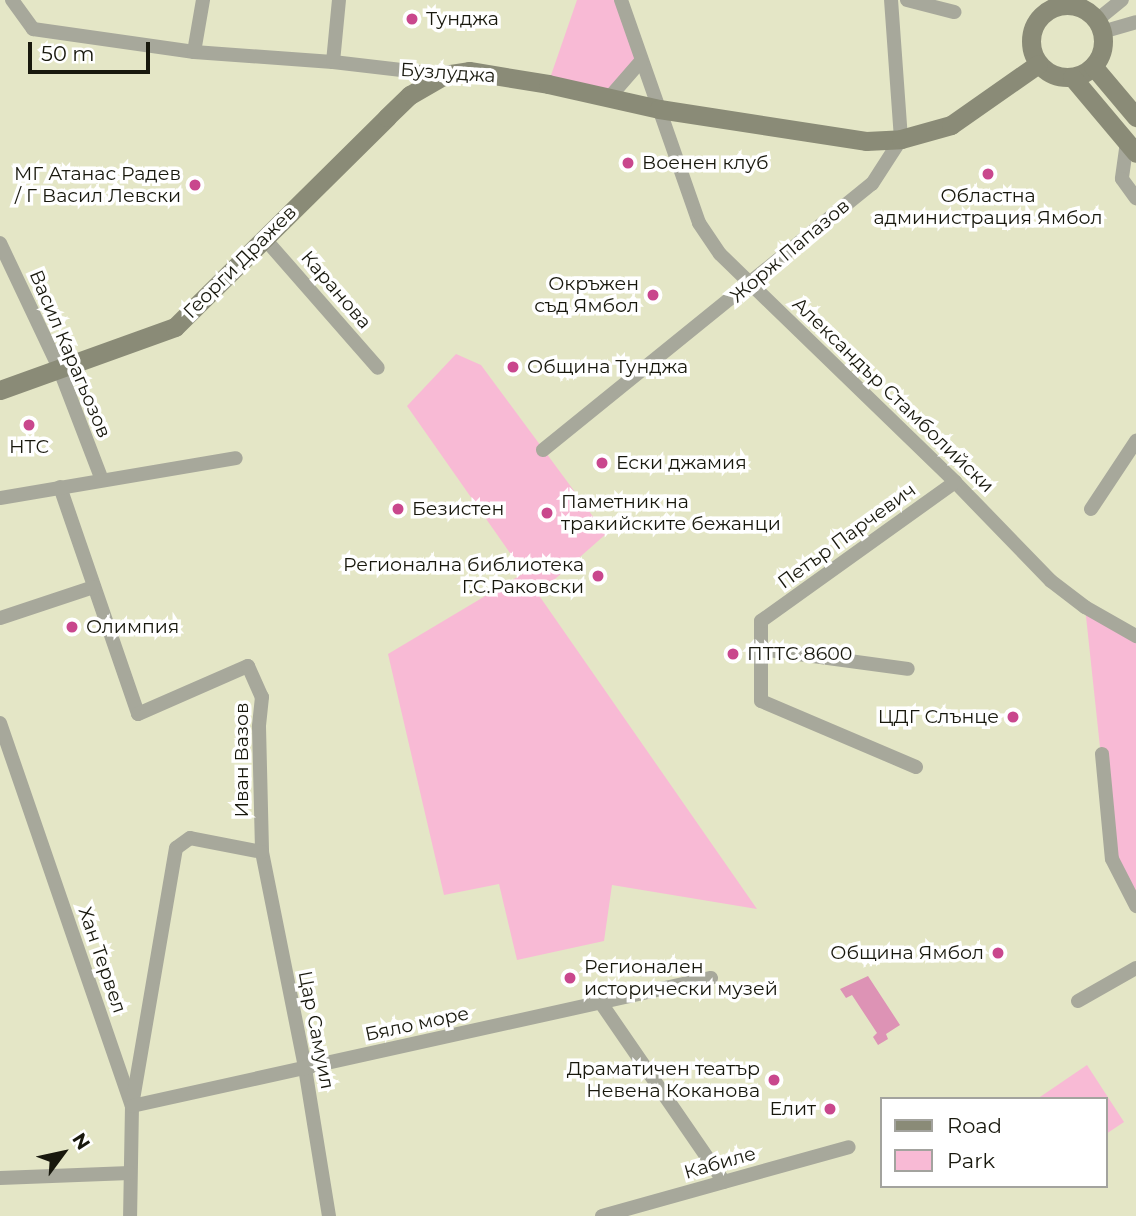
<!DOCTYPE html>
<html>
<head>
<meta charset="utf-8">
<style>
  body { margin:0 }
  #map { position:relative; width:1136px; height:1216px; overflow:hidden; background:#e4e6c6; font-family:Montserrat,sans-serif }
  div>[style] { position:absolute }
  [style*='--x'] { left:calc(var(--x)*1px); top:calc(var(--y)*1px); width:calc(var(--w)*1px); rotate:calc(var(--a)*1deg) }
  .green>* { inset:0; background:#f8bad5 }
  .water>* { inset:0; background:#dd93b5 }
  .street>* { height:14px; margin:-7px; padding:0 7px; transform-origin:7px; border-radius:7px; background:#a7a89b }
  .secondary>* { height:19px; margin:-9.5px; padding:0 9.5px; transform-origin:9.5px; border-radius:9.5px; background:#8a8b77 }
  .secondary>.ring { margin:-9.5px; padding:0; box-sizing:content-box; background:none; border:19px solid #8a8b77; border-radius:50% }
  .dots>* { width:19px; height:19px; translate:-50% -50%; box-sizing:border-box; border:4px solid #fff; border-radius:50% }
  span { translate:-50% -50%; white-space:nowrap; text-align:center; line-height:1.15; -webkit-text-stroke:7px #fff; paint-order:stroke }
  .poi-label { font-size:19px; color:#18180d }
  .left { translate:0 -50%; text-align:left }
  .right { translate:-100% -50%; text-align:right }
  .street-label { font-size:19px; color:#18180d }
  .legend { position:absolute; left:880px; top:1097px; width:228px; height:91px; box-sizing:border-box; background:#fff; border:2px solid #a3a39e; margin:0; padding:9px 12px; list-style:none; font-size:21px; color:#18180d }
  .legend li { display:flex; align-items:center; gap:14px; height:35px }
  .legend b { width:35px; border:2px solid #a3a39e }
  .north { position:absolute; left:28px; top:1118px; width:70px; height:70px; -webkit-text-stroke:5px #fff; paint-order:stroke; rotate:57deg; font-size:19px; font-weight:700; line-height:28px; text-align:center; color:#18180d }
  .north::after { content:''; display:block; margin:auto; width:24px; height:32px; background:#18180d; clip-path:polygon(50% 0,100% 100%,50% 72%,0 100%) }
  .scale { position:absolute; left:28px; top:42px; width:122px; height:32px; box-sizing:border-box; border:4px solid #18180d; border-top:0; padding-left:9px; font-size:21px; line-height:24px; white-space:nowrap; color:#18180d; -webkit-text-stroke:5px #fff; paint-order:stroke }
</style>
</head>
<body>
<div id="map">
  <div class="green">
    <div style="clip-path:polygon(577px 0,621px 0,641px 61px,608px 99px,548px 84px)"></div>
    <div style="clip-path:polygon(456px 354px,481px 365px,606px 534px,538px 594px,757px 909px,612px 885px,604px 941px,517px 960px,499px 884px,444px 895px,388px 654px,524px 573px,407px 406px)"></div>
    <div style="clip-path:polygon(1085px 607px,1136px 636px,1136px 906px,1112px 859px)"></div>
    <div style="clip-path:polygon(1087px 1065px,1124px 1122px,1106px 1134px,1106px 1099px,1037px 1099px)"></div>
  </div>
  <div class="water">
    <div style="clip-path:polygon(868px 976px,900px 1025px,886px 1034px,888px 1039px,878px 1045px,873px 1037px,877px 1033px,852px 995px,846px 998px,840px 989px)"></div>
  </div>
  <div class="street">
    <div style="--x:12;--y:0;--w:36;--a:54"></div>
    <div style="--x:33;--y:29;--w:163;--a:8.1"></div>
    <div style="--x:194;--y:52;--w:139;--a:4.1"></div>
    <div style="--x:333;--y:62;--w:112;--a:6.7"></div>
    <div style="--x:621;--y:0;--w:236;--a:70.7"></div>
    <div style="--x:699;--y:223;--w:37;--a:56"></div>
    <div style="--x:720;--y:254;--w:327;--a:44.1"></div>
    <div style="--x:955;--y:482;--w:138;--a:45.9"></div>
    <div style="--x:1051;--y:581;--w:43;--a:37.4"></div>
    <div style="--x:1085;--y:607;--w:59;--a:29.6"></div>
    <div style="--x:907;--y:0;--w:49;--a:14.3"></div>
    <div style="--x:1097;--y:20;--w:32;--a:-39"></div>
    <div style="--x:1102;--y:32;--w:35;--a:-16"></div>
    <div style="--x:194;--y:52;--w:53;--a:-80.2"></div>
    <div style="--x:333;--y:62;--w:62;--a:-84.5"></div>
    <div style="--x:608;--y:99;--w:50;--a:-49"></div>
    <div style="--x:1127;--y:142;--w:37;--a:98"></div>
    <div style="--x:1122;--y:179;--w:24;--a:54"></div>
    <div style="--x:265;--y:239;--w:171;--a:48.8"></div>
    <div style="--x:0;--y:243;--w:138;--a:64.7"></div>
    <div style="--x:59;--y:368;--w:120;--a:69"></div>
    <div style="--x:543;--y:450;--w:423;--a:-39"></div>
    <div style="--x:872;--y:184;--w:54;--a:-57.2"></div>
    <div style="--x:901;--y:139;--w:139;--a:-94.1"></div>
    <div style="--x:60;--y:487;--w:240;--a:71"></div>
    <div style="--x:138;--y:714;--w:120;--a:-23.6"></div>
    <div style="--x:248;--y:666;--w:34;--a:66"></div>
    <div style="--x:262;--y:697;--w:30;--a:96"></div>
    <div style="--x:259;--y:727;--w:125;--a:88.6"></div>
    <div style="--x:262;--y:852;--w:220;--a:78.7"></div>
    <div style="--x:305;--y:1068;--w:150;--a:80.8"></div>
    <div style="--x:0;--y:498;--w:239;--a:-9.6"></div>
    <div style="--x:1091;--y:509;--w:82;--a:-56.5"></div>
    <div style="--x:0;--y:618;--w:99;--a:-18.3"></div>
    <div style="--x:761;--y:649;--w:148;--a:7.7"></div>
    <div style="--x:0;--y:723;--w:405;--a:71"></div>
    <div style="--x:132;--y:1106;--w:110;--a:91"></div>
    <div style="--x:1102;--y:754;--w:105;--a:84.6"></div>
    <div style="--x:1112;--y:859;--w:53;--a:62.9"></div>
    <div style="--x:916;--y:767;--w:168;--a:-156.9"></div>
    <div style="--x:761;--y:701;--w:80;--a:-90"></div>
    <div style="--x:761;--y:621;--w:239;--a:-35.6"></div>
    <div style="--x:262;--y:852;--w:73;--a:-169"></div>
    <div style="--x:190;--y:838;--w:17;--a:144"></div>
    <div style="--x:176;--y:848;--w:262;--a:99.7"></div>
    <div style="--x:132;--y:1106;--w:593;--a:-12.47"></div>
    <div style="--x:1078;--y:1001;--w:67;--a:-29.6"></div>
    <div style="--x:601;--y:1003;--w:217;--a:55.5"></div>
    <div style="--x:0;--y:1178;--w:130;--a:-2.2"></div>
    <div style="--x:602;--y:1216;--w:256;--a:-15.6"></div>
  </div>
  <div class="secondary">
    <div class="ring" style="left:1031px;top:5px;width:53px;height:53px"></div>
    <div style="--x:1093;--y:66;--w:67;--a:49.9"></div>
    <div style="--x:1072;--y:77;--w:99;--a:49.9"></div>
    <div style="--x:0;--y:390;--w:186;--a:-19.8"></div>
    <div style="--x:175;--y:327;--w:298;--a:-44.7"></div>
    <div style="--x:387;--y:117;--w:32;--a:-44"></div>
    <div style="--x:410;--y:95;--w:39;--a:-30"></div>
    <div style="--x:444;--y:75;--w:25;--a:-9"></div>
    <div style="--x:469;--y:71;--w:80;--a:9.3"></div>
    <div style="--x:548;--y:84;--w:114;--a:12.7"></div>
    <div style="--x:659;--y:109;--w:209;--a:8.8"></div>
    <div style="--x:866;--y:141;--w:35;--a:-3"></div>
    <div style="--x:901;--y:139;--w:52;--a:-15.6"></div>
    <div style="--x:951;--y:125;--w:106;--a:-35"></div>
  </div>
  <div class="dots">
    <div style="left:412px;top:19px;background:#c9478d"></div>
    <div style="left:628px;top:163px;background:#c9478d"></div>
    <div style="left:988px;top:174px;background:#c9478d"></div>
    <div style="left:195px;top:185px;background:#c9478d"></div>
    <div style="left:653px;top:295px;background:#c9478d"></div>
    <div style="left:513px;top:367px;background:#c9478d"></div>
    <div style="left:29px;top:425px;background:#c9478d"></div>
    <div style="left:602px;top:463px;background:#c9478d"></div>
    <div style="left:398px;top:509px;background:#c9478d"></div>
    <div style="left:547px;top:513px;background:#c9478d"></div>
    <div style="left:598px;top:576px;background:#c9478d"></div>
    <div style="left:72px;top:627px;background:#c9478d"></div>
    <div style="left:733px;top:654px;background:#c9478d"></div>
    <div style="left:1013px;top:717px;background:#c9478d"></div>
    <div style="left:998px;top:953px;background:#c9478d"></div>
    <div style="left:570px;top:978px;background:#c9478d"></div>
    <div style="left:774px;top:1080px;background:#c9478d"></div>
    <div style="left:830px;top:1109px;background:#c9478d"></div>
  </div>
  <div class="poi-label">
    <span class="left" style="left:426px;top:19px">Тунджа</span>
    <span class="left" style="left:642px;top:163px">Военен клуб</span>
    <span class="right" style="left:181px;top:185px">МГ Атанас Радев<br>/ Г Васил Левски</span>
    <span style="left:988px;top:207px">Областна<br>администрация Ямбол</span>
    <span class="right" style="left:639px;top:295px">Окръжен<br>съд Ямбол</span>
    <span class="left" style="left:527px;top:367px">Община Тунджа</span>
    <span style="left:29px;top:447px">НТС</span>
    <span class="left" style="left:616px;top:463px">Ески джамия</span>
    <span class="left" style="left:561px;top:513px">Паметник на<br>тракийските бежанци</span>
    <span class="left" style="left:412px;top:509px">Безистен</span>
    <span class="right" style="left:584px;top:576px">Регионална библиотека<br>Г.С.Раковски</span>
    <span class="left" style="left:86px;top:627px">Олимпия</span>
    <span class="left" style="left:747px;top:654px">ПТТС 8600</span>
    <span class="right" style="left:999px;top:717px">ЦДГ Слънце</span>
    <span class="right" style="left:984px;top:953px">Община Ямбол</span>
    <span class="left" style="left:584px;top:978px">Регионален<br>исторически музей</span>
    <span class="right" style="left:760px;top:1080px">Драматичен театър<br>Невена Коканова</span>
    <span class="right" style="left:816px;top:1109px">Елит</span>
  </div>
  <div class="street-label">
    <span style="left:448px;top:73px;rotate:4deg">Бузлуджа</span>
    <span style="left:790px;top:251px;rotate:-40deg">Жорж Папазов</span>
    <span style="left:240px;top:262px;rotate:-45deg">Георги Дражев</span>
    <span style="left:336px;top:290px;rotate:49deg">Каранова</span>
    <span style="left:70px;top:354px;rotate:67deg">Васил Карагьозов</span>
    <span style="left:893px;top:395px;rotate:44deg">Александър Стамболийски</span>
    <span style="left:847px;top:536px;rotate:-36deg">Петър Парчевич</span>
    <span style="left:242px;top:760px;rotate:-90deg">Иван Вазов</span>
    <span style="left:102px;top:960px;rotate:71deg">Хан Тервел</span>
    <span style="left:417px;top:1024px;rotate:-12deg">Бяло море</span>
    <span style="left:316px;top:1030px;rotate:79deg">Цар Самуил</span>
    <span style="left:720px;top:1163px;rotate:-16deg">Кабиле</span>
  </div>
  <ul class="legend">
  <li><b style="height:9px;background:#8a8b77"></b>Road</li>
  <li><b style="height:19px;background:#f8bad5"></b>Park</li>
  </ul>
  <div class="north">N</div>
  <div class="scale">50 m</div>
</div>
</body>
</html>
